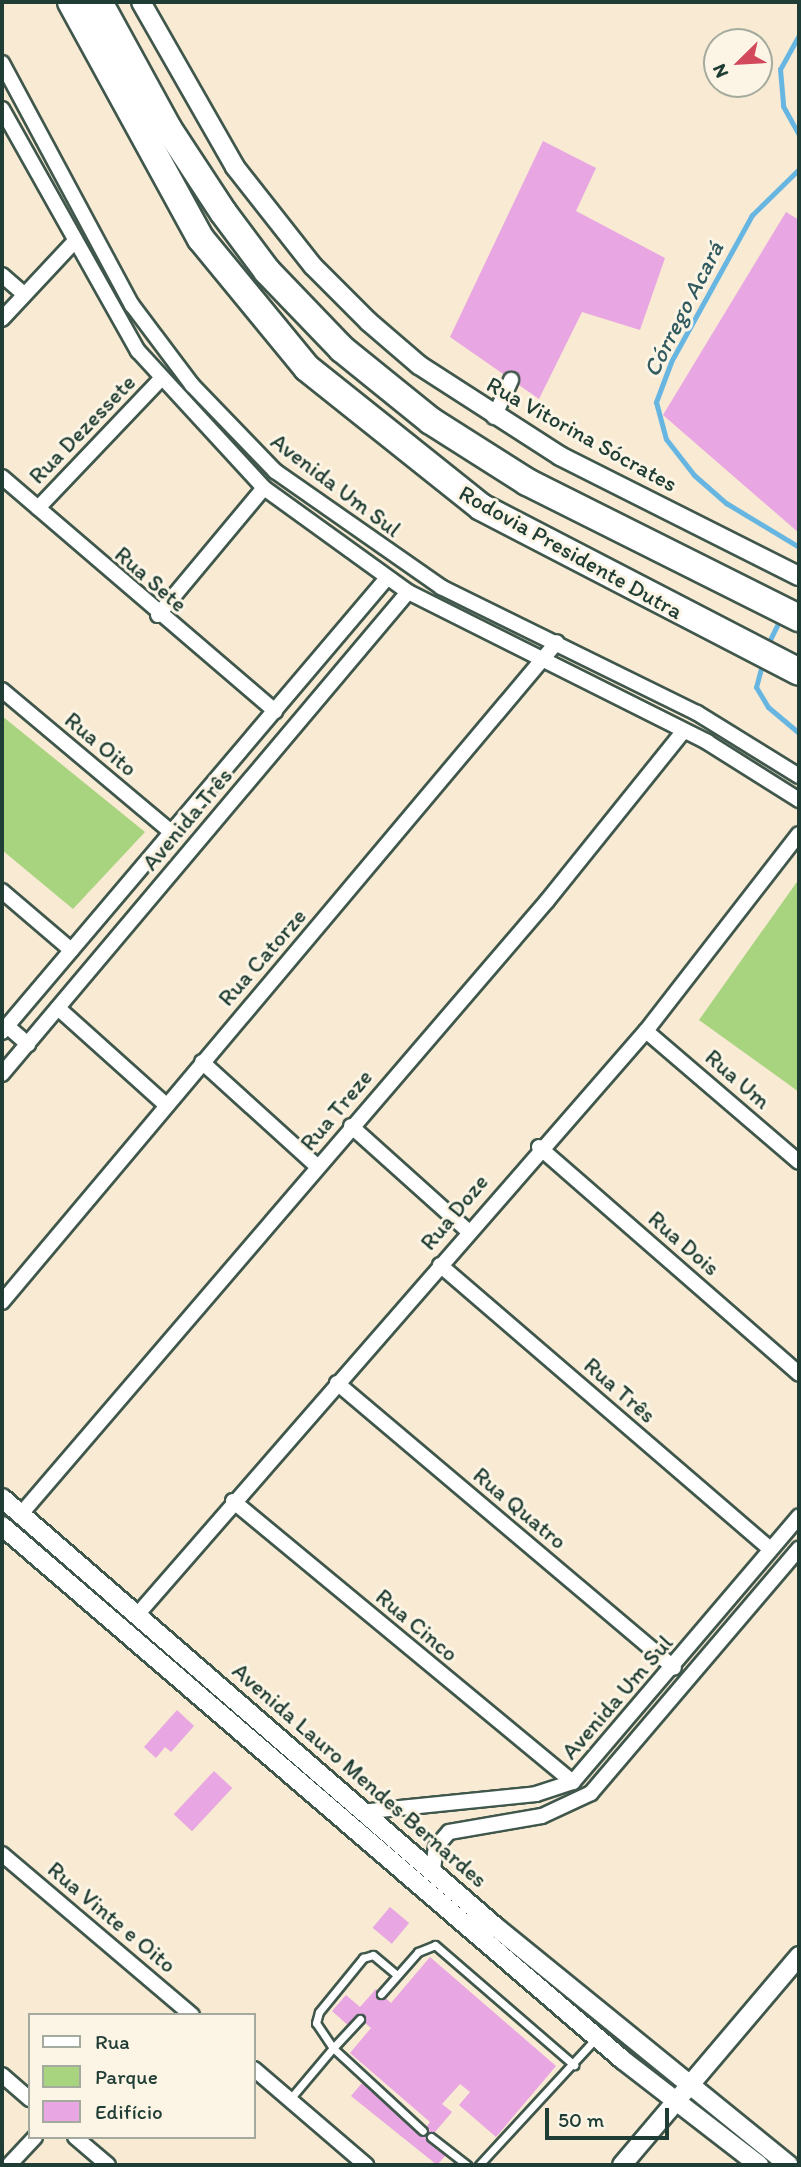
<!DOCTYPE html>
<html>
<head>
<meta charset="utf-8">
<style>
  body { margin:0 }
  #map { position:relative; width:801px; height:2167px; overflow:hidden; background:#f8ead3; font-family:Itim,sans-serif }
  div>[style] { position:absolute }
  [style*='--x'] { left:calc(var(--x)*1px); top:calc(var(--y)*1px); width:calc(var(--w)*1px); rotate:calc(var(--a)*1deg) }
  .green>* { inset:0; background:#a8d37f }
  .stream>* { height:5px; margin:-2.5px; padding:0 2.5px; transform-origin:2.5px; border-radius:2.5px; background:#67b6e2 }
  .building>* { inset:0; background:#e8a6e2; transform-origin:0 0 }
  .roads { filter:drop-shadow(2px 0 #40574c) drop-shadow(-2px 0 #40574c) drop-shadow(0 2px #40574c) drop-shadow(0 -2px #40574c) }
  .service>* { height:7px; margin:-3.5px; padding:0 3.5px; transform-origin:3.5px; border-radius:3.5px; background:#fff }
  .minor>* { height:14px; margin:-7px; padding:0 7px; transform-origin:7px; border-radius:7px; background:#fff }
  .tertiary>* { height:18px; margin:-9px; padding:0 9px; transform-origin:9px; border-radius:9px; background:#fff }
  .motorway>* { height:26px; margin:-13px; padding:0 13px; transform-origin:13px; border-radius:13px; background:#fff }
  span { translate:-50% -50%; white-space:nowrap; text-align:center; line-height:1.15; -webkit-text-stroke:6px #fcf5e5; paint-order:stroke }
  .street-label { font-size:23px; color:#1f3d34 }
  .water-label { font-size:24px; color:#315b60; font-style:italic }
  .frame { position:absolute; inset:0; border:4px solid #1f3d34; pointer-events:none }
  .legend { position:absolute; left:28px; top:2013px; width:228px; height:126px; box-sizing:border-box; background:#fcf5e5; border:2px solid #a4ab9e; margin:0; padding:9px 12px; list-style:none; font-size:21px; color:#1f3d34 }
  .legend li { display:flex; align-items:center; gap:14px; height:35px }
  .legend b { width:35px; border:2px solid #a4ab9e }
  .north { position:absolute; left:703px; top:28px; width:70px; height:70px; box-sizing:border-box; background:#fcf5e5; border:2px solid #a4ab9e; border-radius:50%; rotate:246deg; font-size:19px; font-weight:700; line-height:28px; text-align:center; color:#1f3d34 }
  .north::after { content:''; display:block; margin:auto; width:24px; height:32px; background:#d1495b; clip-path:polygon(50% 0,100% 100%,50% 72%,0 100%) }
  .scale { position:absolute; left:545px; top:2108px; width:124px; height:32px; box-sizing:border-box; border:4px solid #1f3d34; border-top:0; padding-left:9px; font-size:21px; line-height:24px; white-space:nowrap; color:#1f3d34; -webkit-text-stroke:5px #fcf5e5; paint-order:stroke }
</style>
</head>
<body>
<div id="map">
  <div class="green">
    <div style="clip-path:polygon(2px 716px,145px 832px,73px 909px,2px 850px)"></div>
    <div style="clip-path:polygon(799px 879px,799px 1092px,699px 1020px)"></div>
  </div>
  <div class="stream">
    <div style="--x:799;--y:35;--w:39;--a:119"></div>
    <div style="--x:780;--y:69;--w:37;--a:85"></div>
    <div style="--x:783;--y:106;--w:33;--a:61"></div>
    <div style="--x:799;--y:169;--w:66;--a:135.6"></div>
    <div style="--x:752;--y:215;--w:168;--a:118.9"></div>
    <div style="--x:671;--y:362;--w:43;--a:110.6"></div>
    <div style="--x:656;--y:402;--w:38;--a:75"></div>
    <div style="--x:666;--y:439;--w:46;--a:52.1"></div>
    <div style="--x:694;--y:475;--w:43;--a:41.2"></div>
    <div style="--x:726;--y:503;--w:85;--a:31.1"></div>
    <div style="--x:766;--y:648;--w:34;--a:-64"></div>
    <div style="--x:763;--y:661;--w:27;--a:105"></div>
    <div style="--x:756;--y:687;--w:23;--a:59"></div>
    <div style="--x:768;--y:707;--w:40;--a:40"></div>
  </div>
  <div class="building">
    <div style="clip-path:polygon(543px 141px,596px 168px,576px 211px,665px 258px,640px 330px,582px 312px,539px 399px,450px 337px)"></div>
    <div style="clip-path:polygon(786px 212px,799px 220px,799px 533px,663px 415px)"></div>
    <div style="clip-path:polygon(177px 1710px,194px 1726px,171px 1752px,165px 1747px,156px 1758px,144px 1747px)"></div>
    <div style="left:214px;top:1771px;width:25px;height:59px;rotate:43deg"></div>
    <div style="left:390px;top:1907px;width:25px;height:27px;rotate:40deg"></div>
    <div style="clip-path:polygon(430px 1957px,556px 2066px,496px 2137px,459px 2105px,470px 2092px,460px 2084px,442px 2104px,452px 2112px,429px 2139px,447px 2154px,437px 2165px,351px 2096px,362px 2083px,421px 2134px,430px 2122px,350px 2053px,371px 2028px,358px 2017px,350px 2027px,332px 2011px,346px 1995px,360px 2007px,376px 1989px,391px 2003px)"></div>
  </div>
  <div class="roads">
    <div class="service">
      <div style="--x:381;--y:1994;--w:56;--a:-48.6"></div>
      <div style="--x:418;--y:1952;--w:18;--a:-22"></div>
      <div style="--x:435;--y:1945;--w:184;--a:40.8"></div>
      <div style="--x:360;--y:2019;--w:40;--a:133"></div>
      <div style="--x:333;--y:2048;--w:122;--a:42.7"></div>
      <div style="--x:290;--y:2099;--w:67;--a:-49.9"></div>
      <div style="--x:333;--y:2048;--w:30;--a:-124"></div>
      <div style="--x:316;--y:2023;--w:11;--a:-75"></div>
      <div style="--x:319;--y:2012;--w:70;--a:-50.8"></div>
      <div style="--x:363;--y:1958;--w:10;--a:-17"></div>
      <div style="--x:373;--y:1955;--w:31;--a:40"></div>
      <div style="--x:431;--y:2137;--w:46;--a:37.9"></div>
      <div style="--x:479;--y:2165;--w:173;--a:-47.3"></div>
    </div>
    <div class="minor">
      <div style="--x:2;--y:63;--w:275;--a:61.8"></div>
      <div style="--x:132;--y:305;--w:100;--a:53.1"></div>
      <div style="--x:192;--y:385;--w:120;--a:46"></div>
      <div style="--x:275;--y:471;--w:203;--a:34.9"></div>
      <div style="--x:441;--y:587;--w:285;--a:26.2"></div>
      <div style="--x:697;--y:713;--w:120;--a:31.7"></div>
      <div style="--x:2;--y:109;--w:278;--a:60.7"></div>
      <div style="--x:138;--y:351;--w:186;--a:47.4"></div>
      <div style="--x:264;--y:488;--w:178;--a:35.8"></div>
      <div style="--x:408;--y:592;--w:335;--a:26.6"></div>
      <div style="--x:707;--y:742;--w:109;--a:32.2"></div>
      <div style="--x:2;--y:275;--w:29;--a:41"></div>
      <div style="--x:2;--y:319;--w:104;--a:-46.9"></div>
      <div style="--x:494;--y:417;--w:41;--a:-65.3"></div>
      <div style="--x:2;--y:477;--w:360;--a:40.6"></div>
      <div style="--x:38;--y:508;--w:175;--a:-46.4"></div>
      <div style="--x:158;--y:615;--w:165;--a:-50.2"></div>
      <div style="--x:2;--y:690;--w:221;--a:40"></div>
      <div style="--x:2;--y:891;--w:91;--a:40.5"></div>
      <div style="--x:58;--y:1008;--w:144;--a:41.9"></div>
      <div style="--x:7;--y:1026;--w:28;--a:41"></div>
      <div style="--x:646;--y:1031;--w:201;--a:40.6"></div>
      <div style="--x:2;--y:1032;--w:594;--a:-49.71"></div>
      <div style="--x:202;--y:1062;--w:156;--a:42.2"></div>
      <div style="--x:2;--y:1074;--w:630;--a:-49.89"></div>
      <div style="--x:351;--y:1126;--w:157;--a:41.9"></div>
      <div style="--x:539;--y:1147;--w:345;--a:41.1"></div>
      <div style="--x:440;--y:1265;--w:435;--a:40.7"></div>
      <div style="--x:2;--y:1302;--w:862;--a:-49.94"></div>
      <div style="--x:337;--y:1383;--w:441;--a:40.2"></div>
      <div style="--x:233;--y:1501;--w:441;--a:39.6"></div>
      <div style="--x:21;--y:1514;--w:808;--a:-49.37"></div>
      <div style="--x:547;--y:901;--w:217;--a:-51.2"></div>
      <div style="--x:137;--y:1615;--w:775;--a:-48.93"></div>
      <div style="--x:646;--y:1031;--w:249;--a:-52.2"></div>
      <div style="--x:370;--y:1811;--w:167;--a:-5.8"></div>
      <div style="--x:536;--y:1794;--w:39;--a:-18"></div>
      <div style="--x:573;--y:1782;--w:349;--a:-49.6"></div>
      <div style="--x:2;--y:1854;--w:249;--a:40.3"></div>
      <div style="--x:433;--y:1870;--w:23;--a:-83"></div>
      <div style="--x:436;--y:1847;--w:20;--a:-49"></div>
      <div style="--x:449;--y:1832;--w:94;--a:-9.8"></div>
      <div style="--x:542;--y:1816;--w:54;--a:-25.1"></div>
      <div style="--x:591;--y:1793;--w:321;--a:-49.6"></div>
      <div style="--x:254;--y:2069;--w:148;--a:40.6"></div>
      <div style="--x:2;--y:2075;--w:37;--a:41"></div>
      <div style="--x:75;--y:2137;--w:43;--a:40.3"></div>
      <div style="--x:9;--y:2165;--w:38;--a:-47"></div>
    </div>
    <div class="tertiary">
      <div style="--x:141;--y:2;--w:190;--a:60.3"></div>
      <div style="--x:235;--y:167;--w:126;--a:51.8"></div>
      <div style="--x:313;--y:266;--w:79;--a:45"></div>
      <div style="--x:369;--y:322;--w:66;--a:40.7"></div>
      <div style="--x:419;--y:365;--w:168;--a:32.8"></div>
      <div style="--x:560;--y:456;--w:267;--a:26.7"></div>
      <div style="--x:2;--y:1498;--w:656;--a:40.98"></div>
      <div style="--x:497;--y:1928;--w:376;--a:39.1"></div>
      <div style="--x:2;--y:1526;--w:819;--a:40.69"></div>
      <div style="--x:623;--y:2060;--w:172;--a:37.7"></div>
      <div style="--x:622;--y:2165;--w:274;--a:-49.7"></div>
    </div>
    <div class="motorway">
      <div style="--x:71;--y:2;--w:270;--a:61.3"></div>
      <div style="--x:201;--y:239;--w:167;--a:50.6"></div>
      <div style="--x:307;--y:368;--w:223;--a:38.6"></div>
      <div style="--x:481;--y:507;--w:358;--a:27.4"></div>
      <div style="--x:99;--y:2;--w:144;--a:61.3"></div>
      <div style="--x:168;--y:128;--w:100;--a:56.8"></div>
      <div style="--x:223;--y:212;--w:74;--a:53.3"></div>
      <div style="--x:267;--y:271;--w:108;--a:46.1"></div>
      <div style="--x:342;--y:349;--w:114;--a:39"></div>
      <div style="--x:431;--y:421;--w:114;--a:32.4"></div>
      <div style="--x:527;--y:482;--w:304;--a:26.6"></div>
    </div>
  </div>
  <div class="street-label">
    <span style="left:82px;top:429px;rotate:-46deg">Rua Dezessete</span>
    <span style="left:582px;top:434px;rotate:29deg">Rua Vitorina Sócrates</span>
    <span style="left:336px;top:485px;rotate:37deg">Avenida Um Sul</span>
    <span style="left:571px;top:552px;rotate:29deg">Rodovia Presidente Dutra</span>
    <span style="left:151px;top:579px;rotate:41deg">Rua Sete</span>
    <span style="left:101px;top:744px;rotate:40deg">Rua Oito</span>
    <span style="left:187px;top:819px;rotate:-50deg">Avenida Três</span>
    <span style="left:262px;top:957px;rotate:-49deg">Rua Catorze</span>
    <span style="left:738px;top:1079px;rotate:41deg">Rua Um</span>
    <span style="left:336px;top:1110px;rotate:-50deg">Rua Treze</span>
    <span style="left:454px;top:1212px;rotate:-50deg">Rua Doze</span>
    <span style="left:684px;top:1243px;rotate:41deg">Rua Dois</span>
    <span style="left:620px;top:1390px;rotate:41deg">Rua Três</span>
    <span style="left:520px;top:1508px;rotate:40deg">Rua Quatro</span>
    <span style="left:417px;top:1625px;rotate:40deg">Rua Cinco</span>
    <span style="left:617px;top:1697px;rotate:-49deg">Avenida Um Sul</span>
    <span style="left:360px;top:1775px;rotate:41deg">Avenida Lauro Mendes Bernardes</span>
    <span style="left:112px;top:1917px;rotate:40deg">Rua Vinte e Oito</span>
  </div>
  <div class="water-label">
    <span style="left:683px;top:309px;rotate:-63deg">Córrego Acará</span>
  </div>
  <div class="frame"></div>
  <ul class="legend">
  <li><b style="height:9px;background:#fff"></b>Rua</li>
  <li><b style="height:19px;background:#a8d37f"></b>Parque</li>
  <li><b style="height:19px;background:#e8a6e2"></b>Edifício</li>
  </ul>
  <div class="north">N</div>
  <div class="scale">50 m</div>
</div>
</body>
</html>
